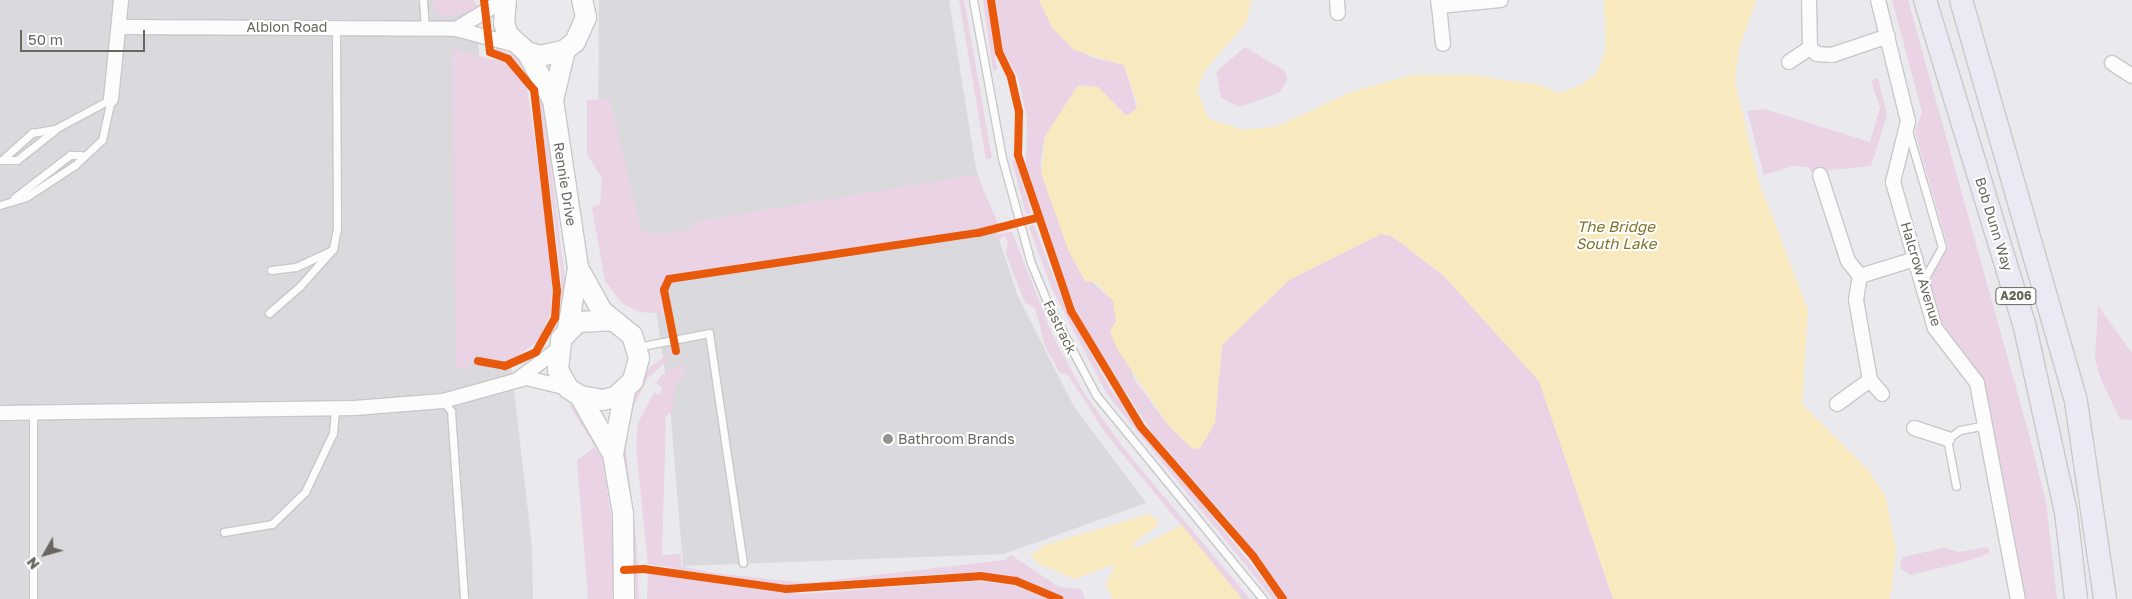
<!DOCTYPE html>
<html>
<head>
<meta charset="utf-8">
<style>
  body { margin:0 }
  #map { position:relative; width:2132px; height:599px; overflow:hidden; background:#e9e9ee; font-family:"Golos Text",sans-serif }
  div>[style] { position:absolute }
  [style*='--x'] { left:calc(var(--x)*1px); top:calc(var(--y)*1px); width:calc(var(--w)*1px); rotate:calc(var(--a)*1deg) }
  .industrial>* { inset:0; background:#d9d9de }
  .green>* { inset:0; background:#ead3e5 }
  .water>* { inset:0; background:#f8e9be }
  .roads { filter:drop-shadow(1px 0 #c8c8c9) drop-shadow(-1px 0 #c8c8c9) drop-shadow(0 1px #c8c8c9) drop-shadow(0 -1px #c8c8c9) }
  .lane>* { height:7px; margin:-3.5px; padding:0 3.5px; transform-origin:3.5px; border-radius:3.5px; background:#fcfcfc }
  .street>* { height:14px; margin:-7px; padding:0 7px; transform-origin:7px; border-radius:7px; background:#fcfcfc }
  .secondary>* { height:20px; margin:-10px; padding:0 10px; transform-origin:10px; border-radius:10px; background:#fcfcfc }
  .primary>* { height:22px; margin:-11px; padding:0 11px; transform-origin:11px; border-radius:11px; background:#ebe9f4 }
  .cycleway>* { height:8px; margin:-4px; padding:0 4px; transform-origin:4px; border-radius:4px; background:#e8590c }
  .dots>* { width:14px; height:14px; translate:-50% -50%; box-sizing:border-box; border:2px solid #fff; border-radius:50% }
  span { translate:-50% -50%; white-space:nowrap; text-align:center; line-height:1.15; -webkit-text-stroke:4px #fff; paint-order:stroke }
  .shield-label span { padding:1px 4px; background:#fff; border:1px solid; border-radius:4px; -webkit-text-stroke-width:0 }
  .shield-label { font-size:12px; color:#68665e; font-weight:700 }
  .street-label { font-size:14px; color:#68665e }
  .poi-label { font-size:14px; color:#68665e }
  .left { translate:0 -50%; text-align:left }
  .water-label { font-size:15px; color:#82732d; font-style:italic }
  .north { position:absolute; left:20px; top:529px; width:50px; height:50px; -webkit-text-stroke:4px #fff; paint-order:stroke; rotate:232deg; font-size:14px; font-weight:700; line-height:20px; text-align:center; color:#68665e }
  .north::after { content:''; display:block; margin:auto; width:18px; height:22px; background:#68665e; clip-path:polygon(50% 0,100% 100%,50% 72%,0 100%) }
  .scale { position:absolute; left:20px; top:30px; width:125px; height:22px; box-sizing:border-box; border:2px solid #68665e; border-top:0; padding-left:6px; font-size:15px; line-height:18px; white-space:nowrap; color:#68665e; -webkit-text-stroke:4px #fff; paint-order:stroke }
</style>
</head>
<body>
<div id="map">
  <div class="industrial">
    <div style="clip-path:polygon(0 0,474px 0,494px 218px,532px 546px,533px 599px,0 599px)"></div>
    <div style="clip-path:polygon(599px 0,949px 0,976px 169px,1017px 294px,1073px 405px,1146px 503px,1004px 554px,683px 566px,670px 406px,654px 297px,598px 149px)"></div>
  </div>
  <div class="green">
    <div style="clip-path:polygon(433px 0,474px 1px,480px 9px,443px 18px,435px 11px)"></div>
    <div style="clip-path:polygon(959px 0,964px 0,992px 158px,986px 159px)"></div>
    <div style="clip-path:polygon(983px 0,988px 0,997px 70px,993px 70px)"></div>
    <div style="clip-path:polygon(996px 0,1039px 0,1053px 29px,1090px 57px,1124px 65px,1137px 109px,1127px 116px,1098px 87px,1078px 85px,1045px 136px,1040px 164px,1092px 282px,1113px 301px,1134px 379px,1169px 426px,1193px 449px,1200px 448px,1215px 422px,1222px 345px,1289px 280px,1381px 234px,1392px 236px,1444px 276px,1539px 381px,1613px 599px,1288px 599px,1230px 522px,1152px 433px,1082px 324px,1052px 254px,1026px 164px,1027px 119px,1018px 77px,1003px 51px)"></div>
    <div style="clip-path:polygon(1892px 0,1908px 0,2030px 438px,2046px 502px,2057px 599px,2022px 599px,1982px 381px,1939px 318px,1928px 283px,1948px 247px,1915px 132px,1922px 112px)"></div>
    <div style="clip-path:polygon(492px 46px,517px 57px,526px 67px,542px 93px,566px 288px,559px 329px,553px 339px,561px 308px,561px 272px,538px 92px,526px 70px)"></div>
    <div style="clip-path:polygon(1245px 47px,1285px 71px,1287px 80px,1280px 92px,1240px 107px,1221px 98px,1216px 72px)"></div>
    <div style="clip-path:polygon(452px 49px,506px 63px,527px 87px,553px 269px,551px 312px,539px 341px,510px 361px,490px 361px,476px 353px,467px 371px,456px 366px)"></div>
    <div style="clip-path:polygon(1878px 78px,1887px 115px,1871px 166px,1811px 172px,1809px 167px,1793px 166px,1764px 175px,1747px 111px,1764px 109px,1870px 142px,1880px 108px,1871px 81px)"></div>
    <div style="clip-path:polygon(610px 99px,641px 229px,655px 234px,693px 229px,692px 222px,972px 175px,977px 176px,999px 225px,672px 275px,662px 287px,669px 314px,639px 312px,622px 303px,605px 281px,592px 208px,600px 204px,602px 178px,587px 154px,587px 100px)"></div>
    <div style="clip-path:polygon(1016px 160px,1031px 213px,1026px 214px,1012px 161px)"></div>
    <div style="clip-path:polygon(1034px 225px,1064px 304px,1111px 390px,1279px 599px,1273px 599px,1107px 394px,1052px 289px,1029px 227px)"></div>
    <div style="clip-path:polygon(1012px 232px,1052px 334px,1082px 390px,1125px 450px,1250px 599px,1242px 599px,1106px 434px,1068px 375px,1060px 373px,1045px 346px,1035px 308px,1025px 303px,1006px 254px,1008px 241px,1005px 236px,996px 241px,995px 234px)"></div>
    <div style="clip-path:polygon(2098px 306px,2132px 353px,2132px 420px,2120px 419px,2100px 377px,2095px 359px)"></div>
    <div style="clip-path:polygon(669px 353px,670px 358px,648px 378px,632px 409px,625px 441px,637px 548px,639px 599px,633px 599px,620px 451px,627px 407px,650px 367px)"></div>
    <div style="clip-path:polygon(683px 364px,685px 377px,676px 382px,672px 412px,666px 416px,662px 555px,681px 554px,681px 566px,713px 573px,808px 583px,1004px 560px,1011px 555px,1059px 587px,1081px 589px,1085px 599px,1064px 599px,1022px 579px,999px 576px,938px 574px,795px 588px,648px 564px,636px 447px,638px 423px,654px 392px,659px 395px,663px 388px,656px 383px,662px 375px)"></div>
    <div style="clip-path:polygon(568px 403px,577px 410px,599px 445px,603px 460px,613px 530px,615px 599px,588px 599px,577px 460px,595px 447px)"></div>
    <div style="clip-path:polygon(1988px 547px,1990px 553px,1971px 560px,1911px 575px,1900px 568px,1902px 557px,1944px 548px,1959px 552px)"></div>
    <div style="clip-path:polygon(648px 573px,801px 594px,978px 581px,1013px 585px,1049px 599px,647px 599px)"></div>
  </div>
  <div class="water">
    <div style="clip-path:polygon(1039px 0,1251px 0,1247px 22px,1205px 70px,1197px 91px,1209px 119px,1244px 130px,1278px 126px,1351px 92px,1413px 75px,1472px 75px,1540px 85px,1557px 93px,1580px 86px,1597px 73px,1606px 49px,1604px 0,1756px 0,1739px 50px,1735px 81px,1759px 182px,1808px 310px,1802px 404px,1870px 472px,1886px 498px,1896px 551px,1890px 599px,1613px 599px,1539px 381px,1444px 276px,1392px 236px,1381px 234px,1289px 280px,1222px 345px,1215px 423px,1200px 448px,1193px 449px,1169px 426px,1117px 349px,1110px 331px,1116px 321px,1113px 301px,1097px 283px,1085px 281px,1069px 252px,1041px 173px,1045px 136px,1078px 86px,1098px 87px,1126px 116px,1137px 109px,1137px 103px,1124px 65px,1074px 50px,1053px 29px)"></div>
    <div style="clip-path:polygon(1149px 514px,1158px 520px,1157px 526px,1133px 544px,1135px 549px,1182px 525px,1242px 599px,1113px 599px,1106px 585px,1115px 564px,1075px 579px,1037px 563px,1031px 555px,1045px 545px)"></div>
  </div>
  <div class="roads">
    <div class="lane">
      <div style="--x:423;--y:0;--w:29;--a:86"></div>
      <div style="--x:973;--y:0;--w:161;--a:79.6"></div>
      <div style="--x:1002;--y:158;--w:109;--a:74.6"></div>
      <div style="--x:1031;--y:263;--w:44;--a:67.5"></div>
      <div style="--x:1048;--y:304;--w:103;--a:62.2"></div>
      <div style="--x:1096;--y:395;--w:264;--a:50.7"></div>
      <div style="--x:1908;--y:131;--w:121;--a:73.7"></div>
      <div style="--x:1942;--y:247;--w:41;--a:119.1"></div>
      <div style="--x:4;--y:158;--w:38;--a:-42"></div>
      <div style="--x:32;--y:133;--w:23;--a:-10"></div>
      <div style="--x:55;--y:129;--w:64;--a:-28.2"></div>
      <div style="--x:0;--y:160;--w:17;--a:0"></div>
      <div style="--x:17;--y:160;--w:48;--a:-38.3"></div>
      <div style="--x:14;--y:198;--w:71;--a:-37.5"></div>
      <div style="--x:70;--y:155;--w:11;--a:0"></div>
      <div style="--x:0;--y:205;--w:27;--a:-17"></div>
      <div style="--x:26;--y:197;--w:59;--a:-33.1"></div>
      <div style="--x:75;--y:165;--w:37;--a:-43"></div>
      <div style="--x:102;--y:140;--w:42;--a:-77.6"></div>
      <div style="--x:271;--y:270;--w:25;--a:-7"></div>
      <div style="--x:296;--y:267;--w:38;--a:-25"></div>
      <div style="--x:269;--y:313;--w:41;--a:-41.1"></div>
      <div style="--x:300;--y:286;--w:50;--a:-48.3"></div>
      <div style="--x:333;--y:249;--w:21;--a:-79"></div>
      <div style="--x:337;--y:228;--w:200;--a:-90.3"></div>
      <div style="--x:637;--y:347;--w:73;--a:-11"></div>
      <div style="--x:709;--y:333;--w:232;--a:81.6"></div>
      <div style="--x:443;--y:401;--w:13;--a:51"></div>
      <div style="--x:451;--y:411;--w:188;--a:86"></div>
      <div style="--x:1956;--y:486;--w:48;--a:-100.8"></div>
      <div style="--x:1947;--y:439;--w:16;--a:-35"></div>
      <div style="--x:1960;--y:430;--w:25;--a:-11"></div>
      <div style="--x:224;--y:532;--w:49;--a:-9.5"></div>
      <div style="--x:272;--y:524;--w:46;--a:-44.1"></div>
      <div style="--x:305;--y:492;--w:65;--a:-64.6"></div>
      <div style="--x:333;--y:433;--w:25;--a:-85"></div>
      <div style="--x:33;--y:599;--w:187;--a:-90"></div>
    </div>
    <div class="street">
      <div style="--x:1337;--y:0;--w:13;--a:86"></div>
      <div style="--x:1438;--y:0;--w:6;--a:81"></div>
      <div style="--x:1439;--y:6;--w:62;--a:-5.5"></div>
      <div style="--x:1809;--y:0;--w:48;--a:88.8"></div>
      <div style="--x:1810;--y:48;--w:9;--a:41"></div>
      <div style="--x:1817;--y:54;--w:15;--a:4"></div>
      <div style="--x:1832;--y:55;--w:59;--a:-18.7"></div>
      <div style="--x:1878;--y:0;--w:125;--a:76.1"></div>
      <div style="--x:1908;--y:121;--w:63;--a:103.8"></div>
      <div style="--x:1893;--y:182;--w:152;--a:74"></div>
      <div style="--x:1935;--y:328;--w:69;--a:52.6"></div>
      <div style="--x:1977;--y:383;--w:220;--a:79.3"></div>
      <div style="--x:1439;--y:6;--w:38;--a:84"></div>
      <div style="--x:119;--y:27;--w:337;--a:0.3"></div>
      <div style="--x:456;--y:29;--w:62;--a:14.9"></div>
      <div style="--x:456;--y:29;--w:56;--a:-31.1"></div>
      <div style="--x:1789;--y:62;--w:25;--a:-34"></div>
      <div style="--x:2112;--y:63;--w:24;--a:33"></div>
      <div style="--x:111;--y:99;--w:100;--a:-84.2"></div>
      <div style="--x:1820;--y:175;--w:90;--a:72"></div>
      <div style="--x:1848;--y:261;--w:19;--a:51"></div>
      <div style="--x:517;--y:380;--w:50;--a:-36.9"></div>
      <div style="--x:1882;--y:394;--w:18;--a:-131"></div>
      <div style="--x:1870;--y:380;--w:81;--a:-99.9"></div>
      <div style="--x:1856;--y:300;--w:24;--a:-81"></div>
      <div style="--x:1860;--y:276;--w:58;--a:-17.2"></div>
      <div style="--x:1837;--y:404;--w:41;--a:-36"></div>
      <div style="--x:0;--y:413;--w:355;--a:-0.8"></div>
      <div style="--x:355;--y:408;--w:88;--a:-4.5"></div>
      <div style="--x:443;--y:401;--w:86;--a:-15.5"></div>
      <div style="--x:526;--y:378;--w:43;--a:13.4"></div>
      <div style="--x:1914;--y:428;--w:35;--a:18"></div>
    </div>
    <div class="secondary">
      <div style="--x:506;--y:0;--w:23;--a:95"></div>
      <div style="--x:504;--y:23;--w:13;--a:72"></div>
      <div style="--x:508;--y:35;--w:25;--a:42"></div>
      <div style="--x:527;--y:52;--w:14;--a:17"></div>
      <div style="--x:540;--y:56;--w:26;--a:-13"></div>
      <div style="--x:565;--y:50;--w:13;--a:-39"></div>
      <div style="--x:575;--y:42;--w:27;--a:-66"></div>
      <div style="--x:586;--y:17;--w:17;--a:-103"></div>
      <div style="--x:565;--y:50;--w:51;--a:103.5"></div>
      <div style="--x:553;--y:100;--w:170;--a:81.5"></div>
      <div style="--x:578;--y:268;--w:62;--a:99.3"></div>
      <div style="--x:527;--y:52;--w:55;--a:61.6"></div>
      <div style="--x:578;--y:268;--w:49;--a:60.8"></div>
      <div style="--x:602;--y:311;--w:38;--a:39"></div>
      <div style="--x:632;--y:335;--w:24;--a:73"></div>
      <div style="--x:639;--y:358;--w:24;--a:105"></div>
      <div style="--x:633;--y:381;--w:24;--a:138"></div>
      <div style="--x:615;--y:397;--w:12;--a:166"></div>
      <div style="--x:603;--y:400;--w:23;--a:-170"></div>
      <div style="--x:580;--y:396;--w:14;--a:-146"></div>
      <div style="--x:568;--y:388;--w:21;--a:-119"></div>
      <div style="--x:558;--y:370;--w:31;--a:-84"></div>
      <div style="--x:561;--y:339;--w:24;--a:-45"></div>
      <div style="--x:578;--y:322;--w:34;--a:-3"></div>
      <div style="--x:580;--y:396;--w:67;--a:60.4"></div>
      <div style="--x:613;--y:454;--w:61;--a:80.5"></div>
      <div style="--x:623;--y:514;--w:85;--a:89.3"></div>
      <div style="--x:613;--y:454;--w:65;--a:-79.4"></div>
    </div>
    <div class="primary">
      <div style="--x:1925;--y:0;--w:338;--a:73"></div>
      <div style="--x:2024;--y:323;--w:194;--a:77.5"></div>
      <div style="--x:2066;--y:512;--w:88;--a:83.4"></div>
      <div style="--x:1961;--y:0;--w:418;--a:74"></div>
      <div style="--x:2076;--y:402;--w:199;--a:81.6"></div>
    </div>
  </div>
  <div class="cycleway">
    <div style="--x:991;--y:0;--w:53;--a:81.3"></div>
    <div style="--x:999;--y:52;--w:28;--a:64"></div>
    <div style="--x:1011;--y:77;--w:36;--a:77"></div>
    <div style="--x:1019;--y:112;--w:43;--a:91.3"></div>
    <div style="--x:1018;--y:155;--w:165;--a:71.2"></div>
    <div style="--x:1071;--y:311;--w:135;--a:58.9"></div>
    <div style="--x:1141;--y:427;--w:171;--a:49"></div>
    <div style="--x:1253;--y:556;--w:52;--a:55.1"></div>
    <div style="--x:676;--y:351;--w:62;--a:-101.1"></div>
    <div style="--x:664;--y:290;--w:12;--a:-66"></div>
    <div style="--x:669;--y:279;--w:312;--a:-8.5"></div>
    <div style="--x:978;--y:233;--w:61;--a:-14.3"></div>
    <div style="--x:478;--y:361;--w:27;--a:10"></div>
    <div style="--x:505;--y:366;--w:34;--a:-24"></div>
    <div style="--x:536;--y:352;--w:39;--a:-61"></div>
    <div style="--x:555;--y:318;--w:27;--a:-86"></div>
    <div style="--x:557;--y:291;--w:202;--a:-96.5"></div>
    <div style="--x:534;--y:90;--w:40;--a:-130"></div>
    <div style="--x:508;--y:59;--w:19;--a:-159"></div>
    <div style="--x:490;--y:52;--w:52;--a:-96.6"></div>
    <div style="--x:624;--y:570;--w:20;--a:-3"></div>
    <div style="--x:644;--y:569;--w:143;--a:8"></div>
    <div style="--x:786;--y:589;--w:194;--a:-3.8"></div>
    <div style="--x:980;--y:576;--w:36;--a:8"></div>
    <div style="--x:1016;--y:581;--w:47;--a:22.7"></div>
  </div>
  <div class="dots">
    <div style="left:888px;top:439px;background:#959490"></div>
  </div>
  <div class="shield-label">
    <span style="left:2016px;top:296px">A206</span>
  </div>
  <div class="street-label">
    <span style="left:287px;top:27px">Albion Road</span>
    <span style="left:565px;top:184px;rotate:81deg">Rennie Drive</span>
    <span style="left:1994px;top:224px;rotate:73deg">Bob Dunn Way</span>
    <span style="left:1921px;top:274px;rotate:73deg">Halcrow Avenue</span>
    <span style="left:1060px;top:327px;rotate:64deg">Fastrack</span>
  </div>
  <div class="poi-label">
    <span class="left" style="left:898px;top:439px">Bathroom Brands</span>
  </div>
  <div class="water-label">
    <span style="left:1616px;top:235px">The Bridge<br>South Lake</span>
  </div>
  <div class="north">N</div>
  <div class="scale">50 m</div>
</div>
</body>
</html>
